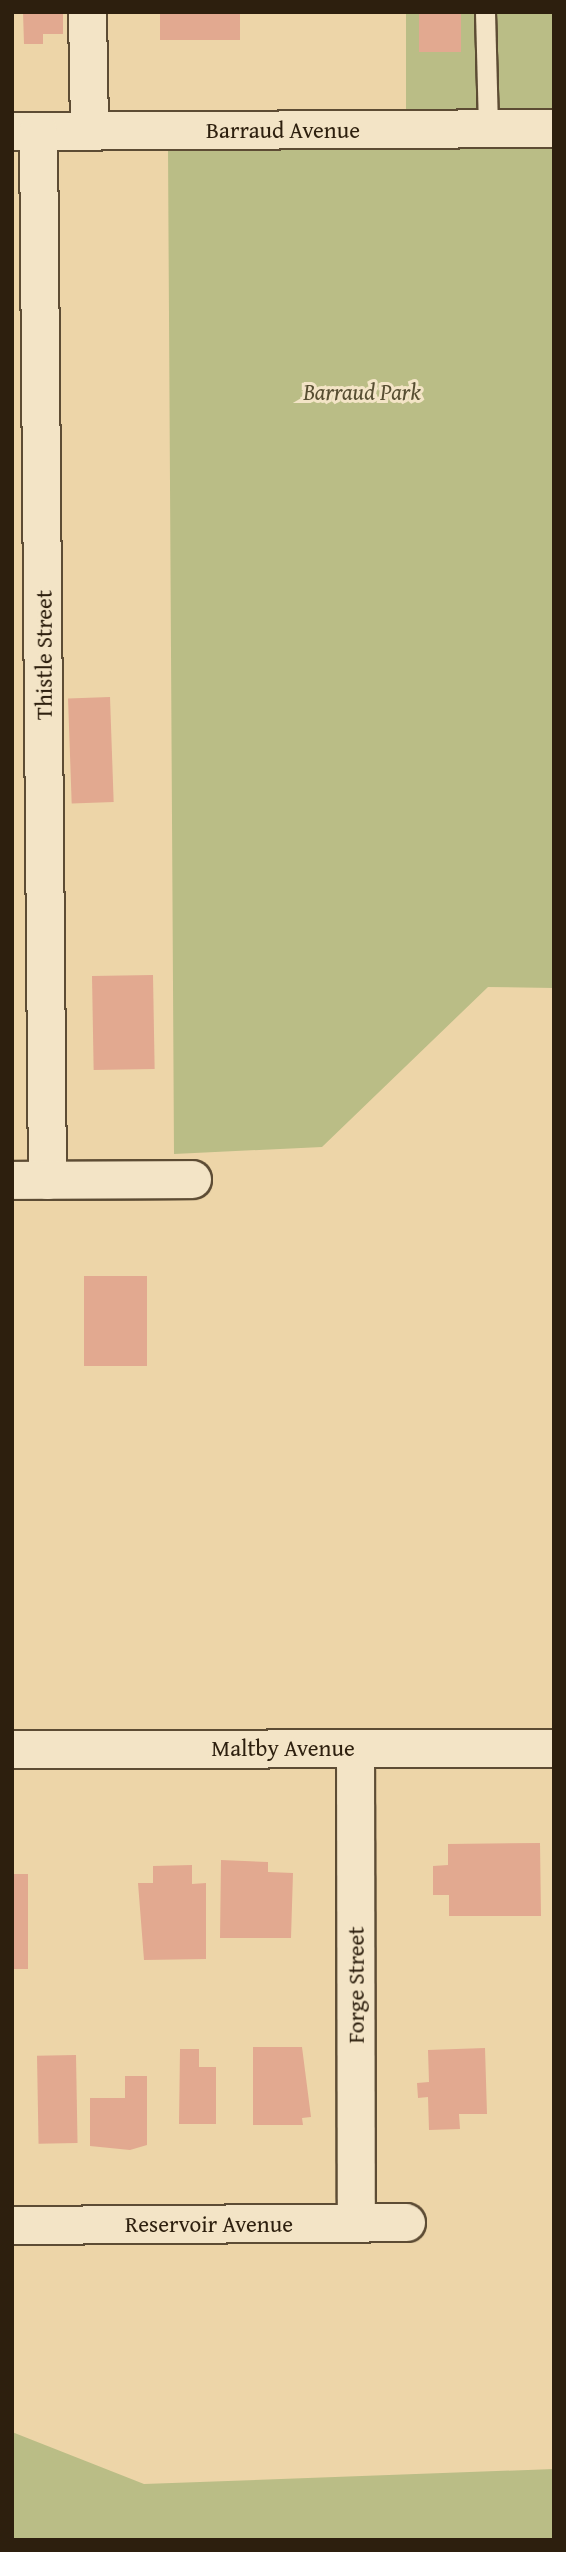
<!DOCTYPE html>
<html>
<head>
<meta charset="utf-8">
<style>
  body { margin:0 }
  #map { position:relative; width:566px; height:2552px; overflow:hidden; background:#edd5a8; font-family:"Gentium Book Plus",serif }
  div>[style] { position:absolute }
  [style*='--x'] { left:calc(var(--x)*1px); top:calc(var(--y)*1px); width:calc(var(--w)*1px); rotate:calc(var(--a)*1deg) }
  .green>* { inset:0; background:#babd86 }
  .building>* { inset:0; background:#e2a990; transform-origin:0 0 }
  .roads { filter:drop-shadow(2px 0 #5d4c34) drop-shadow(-2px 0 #5d4c34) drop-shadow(0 2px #5d4c34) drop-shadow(0 -2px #5d4c34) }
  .lane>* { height:19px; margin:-9.5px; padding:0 9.5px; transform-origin:9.5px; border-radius:9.5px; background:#f3e4c6 }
  .street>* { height:37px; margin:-18.5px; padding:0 18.5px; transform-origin:18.5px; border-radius:18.5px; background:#f3e4c6 }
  span { translate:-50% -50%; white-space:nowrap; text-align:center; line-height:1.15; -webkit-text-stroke:6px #f3e4c6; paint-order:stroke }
  .street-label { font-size:23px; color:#2d1f0e }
  .park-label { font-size:23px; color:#574e32; font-style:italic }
  .frame { position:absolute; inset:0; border:14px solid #2d1f0e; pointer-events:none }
</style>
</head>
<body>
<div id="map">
  <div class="green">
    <div style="clip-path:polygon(406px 12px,554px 12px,554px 988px,488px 987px,322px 1147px,174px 1154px,168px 149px,406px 149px)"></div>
    <div style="clip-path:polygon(12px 2432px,144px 2484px,554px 2469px,554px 2540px,12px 2540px)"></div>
  </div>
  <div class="building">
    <div style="clip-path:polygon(23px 12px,63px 12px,63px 34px,43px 34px,43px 44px,24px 44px)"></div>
    <div style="left:160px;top:12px;width:80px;height:28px"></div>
    <div style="left:419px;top:12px;width:42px;height:40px"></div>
    <div style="left:110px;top:697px;width:105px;height:42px;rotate:88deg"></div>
    <div style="left:153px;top:975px;width:94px;height:61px;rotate:89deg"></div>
    <div style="left:147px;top:1276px;width:90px;height:63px;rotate:90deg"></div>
    <div style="clip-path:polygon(540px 1843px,541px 1916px,449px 1916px,449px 1895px,433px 1895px,433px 1866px,448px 1865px,448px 1844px)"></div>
    <div style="clip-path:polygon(221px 1860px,268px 1862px,268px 1872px,293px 1873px,291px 1938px,220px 1938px)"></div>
    <div style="clip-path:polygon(192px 1865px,192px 1884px,206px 1883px,206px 1959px,144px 1960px,138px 1883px,153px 1883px,153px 1866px)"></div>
    <div style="left:12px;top:1874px;width:16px;height:95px"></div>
    <div style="clip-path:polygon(253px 2047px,302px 2047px,311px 2117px,302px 2118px,303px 2125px,253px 2125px)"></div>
    <div style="clip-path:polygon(485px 2048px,487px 2114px,459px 2114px,460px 2129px,429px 2130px,428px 2097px,418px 2098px,417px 2083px,429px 2082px,428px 2050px)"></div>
    <div style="clip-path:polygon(180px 2049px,199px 2049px,199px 2067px,216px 2067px,216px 2124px,179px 2124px)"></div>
    <div style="left:76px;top:2055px;width:88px;height:39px;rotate:89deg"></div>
    <div style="clip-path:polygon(125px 2076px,147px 2076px,147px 2145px,130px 2150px,90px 2146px,90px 2098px,125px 2098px)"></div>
  </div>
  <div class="roads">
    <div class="lane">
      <div style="--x:485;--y:12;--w:117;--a:88.5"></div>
    </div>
    <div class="street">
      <div style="--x:87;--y:12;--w:119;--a:89"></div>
      <div style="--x:12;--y:131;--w:542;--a:-0.32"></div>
      <div style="--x:38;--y:131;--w:1049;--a:89.51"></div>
      <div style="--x:12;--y:1180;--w:180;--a:-0.3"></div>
      <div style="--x:355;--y:1748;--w:475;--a:89.9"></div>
      <div style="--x:12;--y:1749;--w:542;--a:-0.11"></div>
      <div style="--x:12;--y:2225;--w:394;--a:-0.4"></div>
    </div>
  </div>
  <div class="street-label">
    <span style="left:283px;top:130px">Barraud Avenue</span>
    <span style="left:44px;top:655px;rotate:-90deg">Thistle Street</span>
    <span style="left:283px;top:1748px">Maltby Avenue</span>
    <span style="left:356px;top:1985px;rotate:-90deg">Forge Street</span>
    <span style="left:209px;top:2224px">Reservoir Avenue</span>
  </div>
  <div class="park-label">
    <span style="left:362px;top:392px">Barraud Park</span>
  </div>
  <div class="frame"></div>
</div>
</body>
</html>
